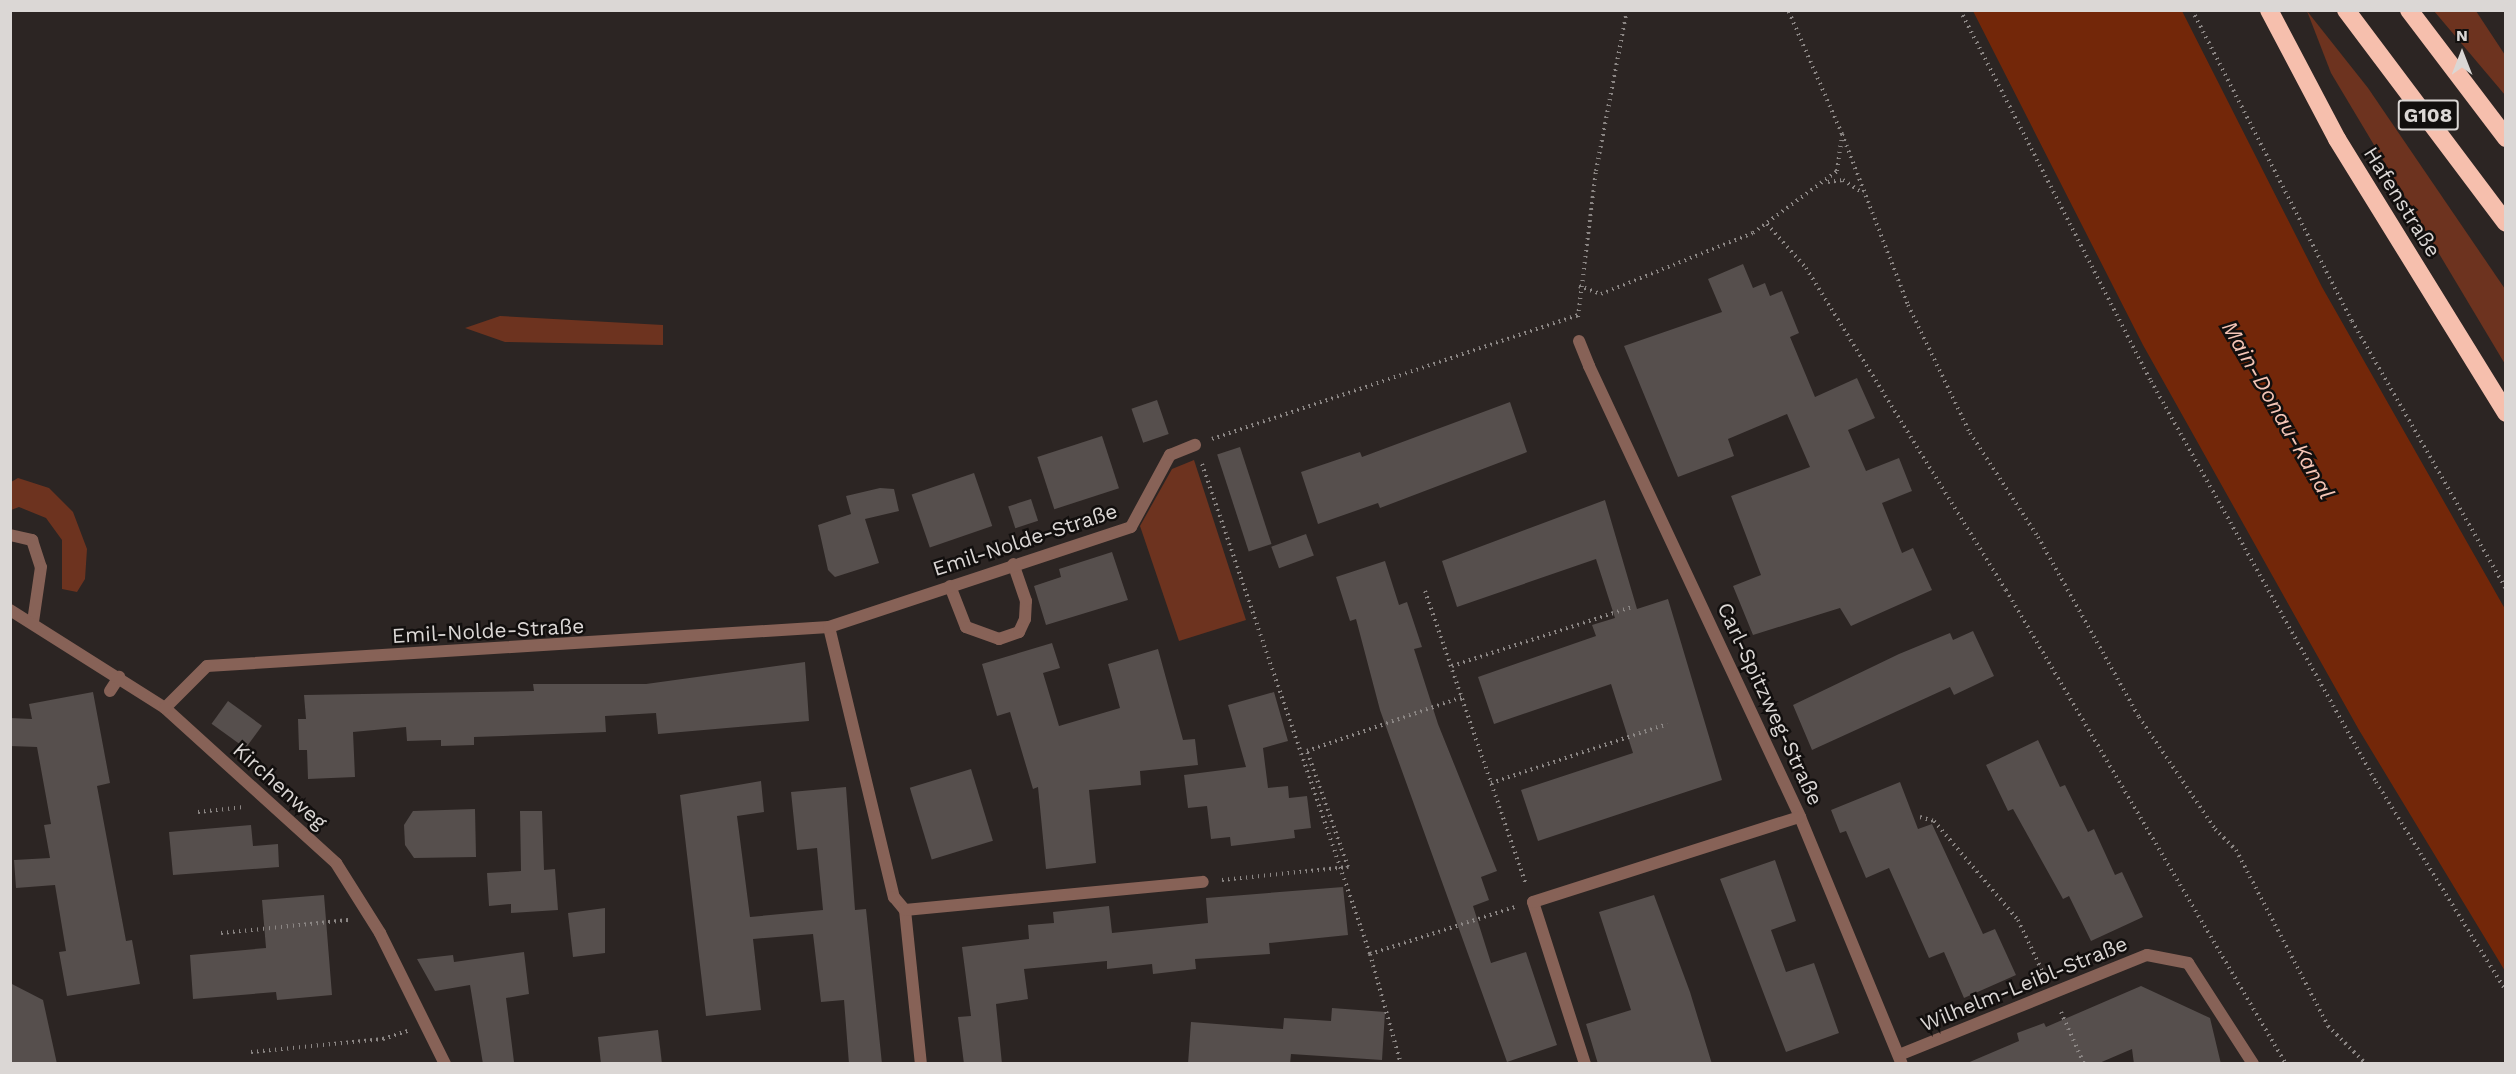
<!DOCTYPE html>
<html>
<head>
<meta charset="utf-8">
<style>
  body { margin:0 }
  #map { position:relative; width:2516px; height:1074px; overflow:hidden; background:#2c2523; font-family:"Work Sans",sans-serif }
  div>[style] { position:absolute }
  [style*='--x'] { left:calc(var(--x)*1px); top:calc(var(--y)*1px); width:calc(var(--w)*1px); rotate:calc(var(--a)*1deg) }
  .green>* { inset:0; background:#6d331f }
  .water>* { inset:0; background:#732709 }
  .building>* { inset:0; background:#564f4d; transform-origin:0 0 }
  .path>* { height:4px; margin-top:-2px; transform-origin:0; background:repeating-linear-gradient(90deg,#8b8684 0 1.5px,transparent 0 6px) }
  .lane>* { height:12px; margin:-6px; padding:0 6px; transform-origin:6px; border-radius:6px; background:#876257 }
  .street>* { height:12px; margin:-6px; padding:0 6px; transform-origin:6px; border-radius:6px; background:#876257 }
  .highway>* { height:18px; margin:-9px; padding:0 9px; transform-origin:9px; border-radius:9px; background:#f6bfad }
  span { translate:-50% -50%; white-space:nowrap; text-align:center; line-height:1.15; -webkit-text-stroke:5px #120f0e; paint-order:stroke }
  .shield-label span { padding:2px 4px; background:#120f0e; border:2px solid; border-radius:4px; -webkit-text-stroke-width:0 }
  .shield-label { font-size:20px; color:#dbd7d5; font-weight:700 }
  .street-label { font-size:21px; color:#dbd7d5 }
  .water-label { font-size:22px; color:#f4c5b6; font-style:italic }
  .frame { position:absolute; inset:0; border:12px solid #dbd7d5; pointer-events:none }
  .north { position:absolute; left:2432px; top:24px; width:60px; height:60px; -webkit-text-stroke:4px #120f0e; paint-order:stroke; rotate:0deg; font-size:16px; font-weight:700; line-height:24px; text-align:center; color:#dbd7d5 }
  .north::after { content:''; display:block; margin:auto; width:21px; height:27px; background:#dbd7d5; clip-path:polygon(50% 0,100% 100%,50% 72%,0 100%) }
</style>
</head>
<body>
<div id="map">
  <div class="green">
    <div style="clip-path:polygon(2307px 11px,2368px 88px,2505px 289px,2505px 364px,2331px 73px)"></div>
    <div style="clip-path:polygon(2434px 11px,2476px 11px,2505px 55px,2505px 95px)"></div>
    <div style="clip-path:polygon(500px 316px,663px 325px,663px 345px,505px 342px,465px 328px)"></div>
    <div style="clip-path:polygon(1194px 460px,1246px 620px,1179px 641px,1140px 526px,1172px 469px)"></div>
    <div style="clip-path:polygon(18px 478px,49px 488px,73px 512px,87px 549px,85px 579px,77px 592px,62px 589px,62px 540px,46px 518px,19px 507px,11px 510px,11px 482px)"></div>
  </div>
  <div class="water">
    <div style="clip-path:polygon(1973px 11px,2182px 11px,2322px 287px,2505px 609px,2505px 971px,2359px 730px,2143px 345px)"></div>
  </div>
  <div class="building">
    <div style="clip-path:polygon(1743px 264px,1753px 288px,1765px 283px,1770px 296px,1782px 291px,1799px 333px,1790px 337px,1815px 397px,1857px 378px,1875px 418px,1848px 430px,1866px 471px,1899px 458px,1912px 491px,1882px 503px,1902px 553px,1913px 548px,1932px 590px,1851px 626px,1840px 608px,1753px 635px,1733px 586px,1761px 575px,1731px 496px,1810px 467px,1787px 414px,1728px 439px,1734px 456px,1678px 477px,1624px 346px,1722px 312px,1708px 279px)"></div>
    <div style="left:1157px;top:400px;width:36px;height:27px;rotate:71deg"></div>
    <div style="clip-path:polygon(1510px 402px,1527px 452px,1380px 508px,1378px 503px,1318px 524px,1301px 472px,1360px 452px,1362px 457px)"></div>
    <div style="left:1102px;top:436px;width:55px;height:68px;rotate:72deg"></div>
    <div style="left:1240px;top:447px;width:102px;height:24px;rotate:72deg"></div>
    <div style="left:974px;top:473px;width:56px;height:66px;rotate:71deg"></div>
    <div style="clip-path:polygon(880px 488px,894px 489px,899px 511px,865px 519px,879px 563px,835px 577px,828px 570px,818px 525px,851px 514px,846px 496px)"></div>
    <div style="left:1031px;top:499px;width:23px;height:24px;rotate:72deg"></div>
    <div style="clip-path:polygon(1605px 500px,1637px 609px,1668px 599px,1722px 780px,1538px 841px,1521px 790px,1633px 753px,1611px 684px,1494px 724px,1478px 677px,1596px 636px,1592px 625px,1615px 618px,1596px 559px,1457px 607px,1442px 561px)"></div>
    <div style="left:1306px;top:534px;width:23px;height:37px;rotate:70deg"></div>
    <div style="clip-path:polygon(1112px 552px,1128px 600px,1046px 625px,1034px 586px,1061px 577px,1059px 569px)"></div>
    <div style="clip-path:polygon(1385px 561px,1399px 605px,1407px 602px,1422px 647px,1414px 649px,1438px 724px,1497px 871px,1481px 877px,1489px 900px,1473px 906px,1491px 963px,1526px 952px,1557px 1045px,1507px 1062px,1380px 710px,1356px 619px,1350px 621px,1336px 577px)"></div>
    <div style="clip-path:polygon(1973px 631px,1994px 676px,1954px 695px,1950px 687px,1812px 750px,1793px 705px,1899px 654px,1950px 633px,1953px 640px)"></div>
    <div style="clip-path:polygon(1052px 643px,1060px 668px,1043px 673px,1059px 726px,1120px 708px,1108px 664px,1158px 649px,1183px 740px,1195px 739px,1198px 765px,1140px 771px,1141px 785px,1089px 790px,1096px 863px,1046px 869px,1038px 787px,1033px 789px,1010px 712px,997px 716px,982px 664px)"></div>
    <div style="clip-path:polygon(805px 662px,809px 721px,658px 734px,656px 713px,605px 716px,606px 732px,474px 737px,474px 745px,441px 746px,441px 740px,407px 741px,406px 727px,353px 732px,355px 777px,308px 779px,307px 750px,299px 750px,298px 719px,306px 719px,304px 695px,534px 691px,533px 684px,646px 684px)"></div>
    <div style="clip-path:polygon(93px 692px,110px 783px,97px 786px,126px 941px,132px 940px,140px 984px,67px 996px,59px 952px,66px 951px,55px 885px,16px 888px,14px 860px,50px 858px,44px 825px,51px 824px,37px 747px,10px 746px,10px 718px,32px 719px,29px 704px)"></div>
    <div style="clip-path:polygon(1274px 692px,1288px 741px,1263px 748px,1268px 788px,1288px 786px,1289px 798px,1307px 796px,1311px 828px,1294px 830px,1295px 838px,1264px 842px,1231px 846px,1230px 837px,1211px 839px,1207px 806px,1188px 808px,1184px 775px,1246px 767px,1228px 705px)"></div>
    <div style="left:228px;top:701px;width:42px;height:28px;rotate:36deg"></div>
    <div style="clip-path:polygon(2038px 740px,2060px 787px,2065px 785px,2088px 832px,2094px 829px,2115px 875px,2122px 872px,2143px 917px,2091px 941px,2069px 896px,2063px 899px,2013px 809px,2008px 811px,1986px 765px)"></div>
    <div style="left:971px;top:769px;width:75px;height:64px;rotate:73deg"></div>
    <div style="clip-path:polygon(761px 781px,764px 812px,737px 816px,750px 917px,823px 910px,817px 848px,797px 850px,791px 792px,846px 787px,855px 910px,866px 909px,882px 1064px,849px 1064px,844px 1000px,821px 1002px,813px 934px,753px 939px,761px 1010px,706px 1016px,680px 795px)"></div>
    <div style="clip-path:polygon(1900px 782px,1918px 829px,1932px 824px,1983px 934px,1995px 929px,2016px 975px,1964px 998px,1944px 952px,1929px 958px,1889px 868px,1866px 878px,1846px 831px,1840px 833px,1831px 810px)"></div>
    <div style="clip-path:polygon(475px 809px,476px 857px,414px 858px,405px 845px,404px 825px,413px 811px)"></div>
    <div style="clip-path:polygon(520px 811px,542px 811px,544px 870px,555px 869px,558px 910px,511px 913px,511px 904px,489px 906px,487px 873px,521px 871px)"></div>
    <div style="clip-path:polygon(251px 825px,253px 846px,278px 844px,279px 867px,173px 875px,169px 832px)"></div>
    <div style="clip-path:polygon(1775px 860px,1796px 921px,1771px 930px,1786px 972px,1814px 963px,1839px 1033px,1786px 1052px,1720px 879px)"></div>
    <div style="clip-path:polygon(1343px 887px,1348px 935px,1269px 943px,1270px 954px,1195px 959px,1196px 969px,1153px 974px,1152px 964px,1107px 969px,1107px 961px,1024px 969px,1028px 999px,996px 1004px,1002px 1064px,964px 1064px,958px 1017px,971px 1016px,962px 947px,1029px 939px,1028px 925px,1054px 923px,1053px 912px,1109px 906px,1112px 933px,1208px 923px,1206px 898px)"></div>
    <div style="clip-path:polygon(324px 895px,332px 995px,277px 1000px,276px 992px,193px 999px,190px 955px,266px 948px,262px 900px)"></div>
    <div style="clip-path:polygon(1654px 895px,1690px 992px,1712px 1064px,1598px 1064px,1586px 1024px,1631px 1010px,1599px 912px)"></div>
    <div style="clip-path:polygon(605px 908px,605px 953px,573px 957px,568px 913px)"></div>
    <div style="clip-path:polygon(524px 952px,529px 994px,506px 998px,514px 1062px,483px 1064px,470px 985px,435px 991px,417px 959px,453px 955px,454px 962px)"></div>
    <div style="clip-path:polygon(10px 983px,43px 1000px,57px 1064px,10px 1064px)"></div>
    <div style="clip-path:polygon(2141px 986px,2210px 1018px,2221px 1064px,2134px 1064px,2132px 1049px,2097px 1064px,1965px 1064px,2019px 1041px,2017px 1033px,2044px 1023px,2046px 1027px)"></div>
    <div style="clip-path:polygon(1332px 1008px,1385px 1012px,1382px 1060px,1291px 1054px,1290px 1064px,1188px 1064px,1191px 1022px,1283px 1029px,1284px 1018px,1331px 1021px)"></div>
    <div style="clip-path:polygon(658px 1030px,662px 1064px,601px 1064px,598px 1037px)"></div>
  </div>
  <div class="path">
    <div style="--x:1960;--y:10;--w:417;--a:62.8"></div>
    <div style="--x:2151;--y:381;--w:460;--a:60.7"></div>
    <div style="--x:2376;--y:782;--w:246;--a:58.1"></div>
    <div style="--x:2192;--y:10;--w:350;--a:62.8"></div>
    <div style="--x:2352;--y:321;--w:309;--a:60.1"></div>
    <div style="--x:1842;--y:134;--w:183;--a:68.9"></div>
    <div style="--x:1908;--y:305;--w:142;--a:64.2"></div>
    <div style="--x:1970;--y:433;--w:124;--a:56.8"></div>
    <div style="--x:2038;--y:537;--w:206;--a:60.7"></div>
    <div style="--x:2139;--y:717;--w:135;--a:55.8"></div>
    <div style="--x:2215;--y:829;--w:30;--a:45"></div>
    <div style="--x:2236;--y:850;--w:199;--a:62.4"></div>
    <div style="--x:2328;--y:1026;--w:54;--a:45"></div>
    <div style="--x:1828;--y:182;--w:15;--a:-8"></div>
    <div style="--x:1843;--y:180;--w:24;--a:33"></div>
    <div style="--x:1767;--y:224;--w:59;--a:48.4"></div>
    <div style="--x:1806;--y:268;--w:379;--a:58.2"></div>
    <div style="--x:2006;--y:590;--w:551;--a:59.43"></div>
    <div style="--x:1579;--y:286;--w:23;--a:20"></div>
    <div style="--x:1601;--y:294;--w:164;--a:-21.9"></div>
    <div style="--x:1753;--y:233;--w:104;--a:-36.4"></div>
    <div style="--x:1837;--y:171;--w:37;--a:-82"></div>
    <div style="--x:1842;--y:134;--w:135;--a:-113.5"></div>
    <div style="--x:1578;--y:317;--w:147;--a:-83"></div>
    <div style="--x:1596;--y:171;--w:164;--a:-79.1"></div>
    <div style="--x:1212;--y:439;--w:386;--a:-18.7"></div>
    <div style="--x:1202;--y:464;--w:518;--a:71.08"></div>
    <div style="--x:1370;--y:954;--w:114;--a:74.3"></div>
    <div style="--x:1425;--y:591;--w:310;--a:71"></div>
    <div style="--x:1452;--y:666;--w:188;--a:-18.2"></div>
    <div style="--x:1491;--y:783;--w:186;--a:-18.5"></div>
    <div style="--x:198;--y:812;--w:46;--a:-6.2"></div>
    <div style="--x:1920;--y:817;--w:15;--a:16"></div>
    <div style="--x:1934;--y:821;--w:130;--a:49.7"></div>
    <div style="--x:2018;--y:920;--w:61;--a:64.7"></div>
    <div style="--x:1222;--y:880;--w:127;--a:-5.9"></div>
    <div style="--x:1348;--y:867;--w:123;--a:-109.5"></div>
    <div style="--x:1307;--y:751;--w:164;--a:-19.2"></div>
    <div style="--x:221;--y:933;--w:128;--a:-5.8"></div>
    <div style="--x:1370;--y:954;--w:152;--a:-18"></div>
    <div style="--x:2061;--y:1012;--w:57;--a:66.1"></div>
    <div style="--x:251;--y:1052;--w:133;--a:-5.6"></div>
    <div style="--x:383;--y:1039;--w:26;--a:-18"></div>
  </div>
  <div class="lane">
    <div style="--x:1579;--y:341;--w:27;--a:68"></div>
    <div style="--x:10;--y:535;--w:23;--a:13"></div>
    <div style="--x:32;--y:540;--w:28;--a:72"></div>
    <div style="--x:41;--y:567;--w:56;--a:98.3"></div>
    <div style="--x:950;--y:586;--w:44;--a:68.7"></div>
    <div style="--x:966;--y:627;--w:35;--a:20"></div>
    <div style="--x:999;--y:639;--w:21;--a:-19"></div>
    <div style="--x:1019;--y:632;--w:14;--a:-65"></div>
    <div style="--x:1025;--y:619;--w:18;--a:-87"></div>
    <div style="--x:1026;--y:601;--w:39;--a:-109"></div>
    <div style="--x:110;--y:691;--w:17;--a:-57"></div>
  </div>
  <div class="street">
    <div style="--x:1589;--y:366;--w:498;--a:64.9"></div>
    <div style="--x:1800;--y:817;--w:267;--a:67.6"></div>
    <div style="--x:10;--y:610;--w:183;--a:32.3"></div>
    <div style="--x:165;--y:708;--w:231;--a:42.2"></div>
    <div style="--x:336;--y:863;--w:83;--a:57.8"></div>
    <div style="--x:380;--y:933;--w:146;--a:63.6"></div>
    <div style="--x:829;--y:627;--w:278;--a:76.5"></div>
    <div style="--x:894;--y:897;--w:17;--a:50"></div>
    <div style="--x:905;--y:910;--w:155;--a:84.1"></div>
    <div style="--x:165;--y:708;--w:59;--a:-45"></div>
    <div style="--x:207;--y:666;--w:623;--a:-3.59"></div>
    <div style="--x:829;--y:627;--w:318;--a:-18.3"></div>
    <div style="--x:1131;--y:527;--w:82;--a:-61.6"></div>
    <div style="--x:1170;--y:455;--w:27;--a:-22"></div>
    <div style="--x:905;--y:910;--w:299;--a:-5.4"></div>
    <div style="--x:1899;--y:1055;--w:267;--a:-22"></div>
    <div style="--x:2147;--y:955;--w:42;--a:11"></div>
    <div style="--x:2188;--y:963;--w:120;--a:57.2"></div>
    <div style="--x:1585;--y:1064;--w:170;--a:-107.8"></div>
    <div style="--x:1533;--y:902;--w:280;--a:-17.7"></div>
  </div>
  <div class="highway">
    <div style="--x:2269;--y:10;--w:146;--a:62.2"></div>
    <div style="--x:2337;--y:139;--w:322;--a:58.3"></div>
    <div style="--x:2346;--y:10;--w:266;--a:53.1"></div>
    <div style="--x:2409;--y:10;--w:161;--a:52.8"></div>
  </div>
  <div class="shield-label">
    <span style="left:2428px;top:115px">G108</span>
  </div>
  <div class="street-label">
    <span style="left:2402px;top:202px;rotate:58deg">Hafenstraße</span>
    <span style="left:1025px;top:540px;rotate:-18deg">Emil-Nolde-Straße</span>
    <span style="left:488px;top:631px;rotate:-3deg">Emil-Nolde-Straße</span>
    <span style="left:1770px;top:704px;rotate:65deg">Carl-Spitzweg-Straße</span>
    <span style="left:280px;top:786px;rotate:42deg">Kirchenweg</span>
    <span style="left:2024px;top:984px;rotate:-22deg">Wilhelm-Leibl-Straße</span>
  </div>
  <div class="water-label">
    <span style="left:2278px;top:410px;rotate:60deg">Main-Donau-Kanal</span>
  </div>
  <div class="frame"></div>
  <div class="north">N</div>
</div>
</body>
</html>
